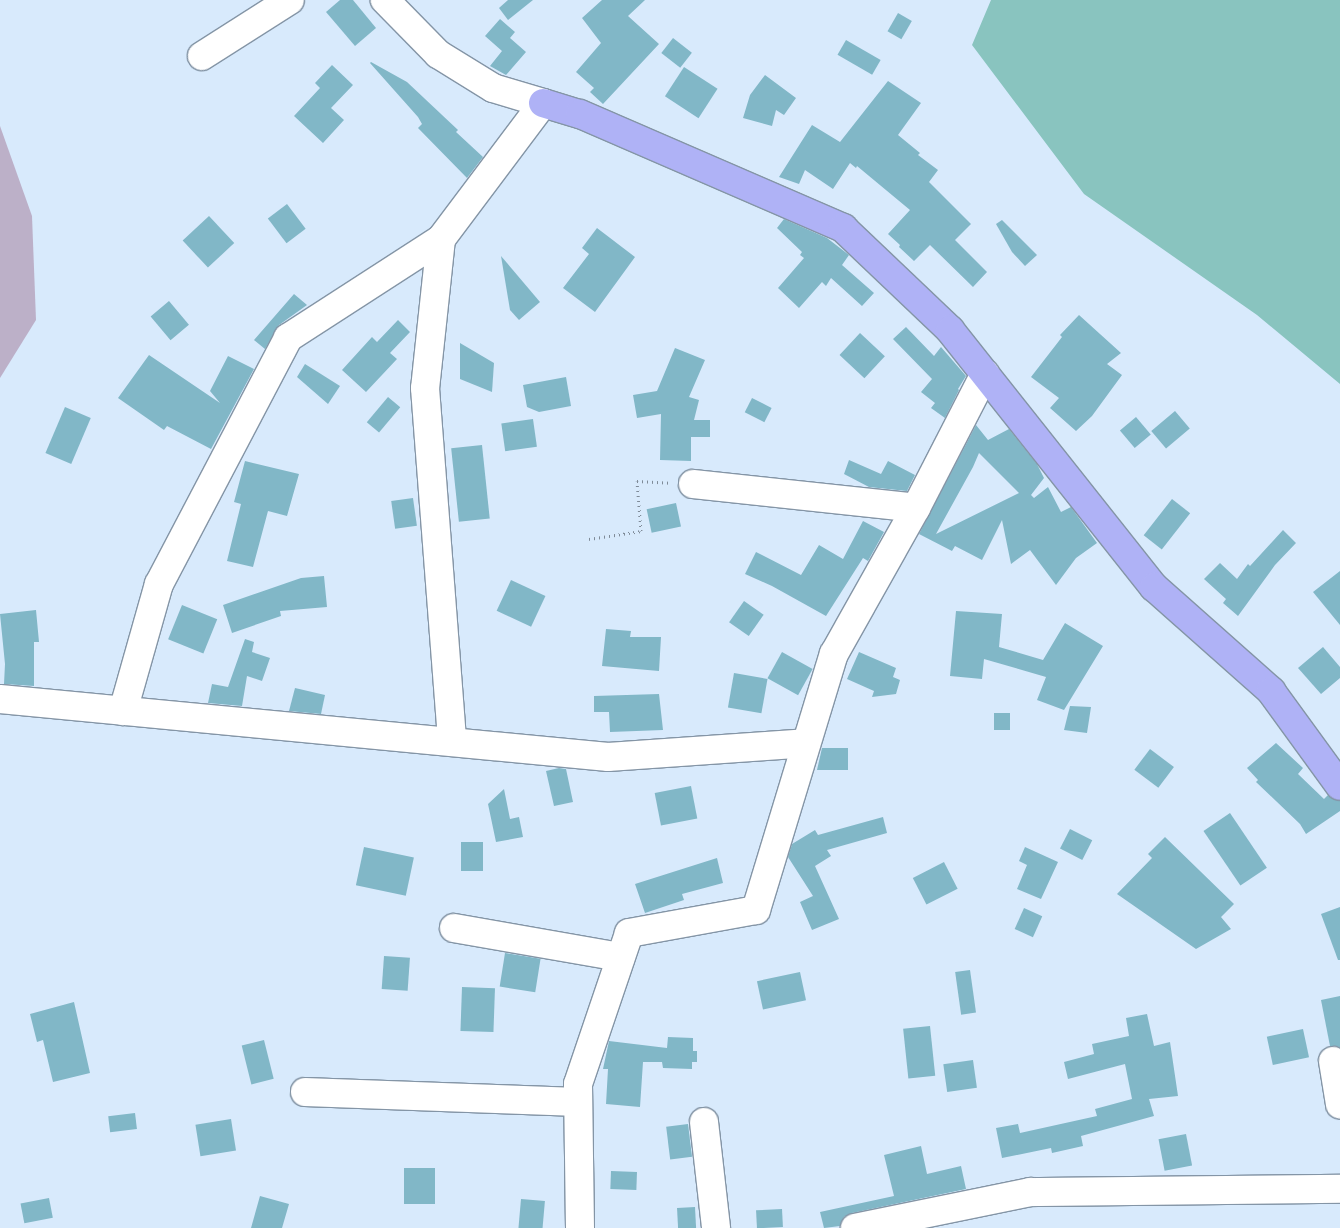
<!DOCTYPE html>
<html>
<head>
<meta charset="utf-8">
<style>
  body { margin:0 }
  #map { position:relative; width:1340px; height:1228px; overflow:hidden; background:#d8eafc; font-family:"Archivo Narrow",sans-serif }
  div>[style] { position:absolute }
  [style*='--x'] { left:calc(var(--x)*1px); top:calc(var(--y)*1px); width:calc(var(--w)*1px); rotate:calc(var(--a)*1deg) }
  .green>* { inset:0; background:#bcb0c8 }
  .water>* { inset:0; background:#89c4bf }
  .building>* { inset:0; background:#81b7c7; transform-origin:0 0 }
  .path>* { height:3px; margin-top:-1.5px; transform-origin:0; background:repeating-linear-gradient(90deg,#7f8b98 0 1px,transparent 0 5px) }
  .roads { filter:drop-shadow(1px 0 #8495a6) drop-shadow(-1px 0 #8495a6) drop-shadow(0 1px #8495a6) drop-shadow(0 -1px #8495a6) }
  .minor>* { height:28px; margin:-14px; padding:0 14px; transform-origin:14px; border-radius:14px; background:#fff }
  .major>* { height:28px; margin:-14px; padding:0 14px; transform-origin:14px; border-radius:14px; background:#afb2f6 }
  span { translate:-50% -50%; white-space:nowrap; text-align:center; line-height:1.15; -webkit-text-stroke:4px #eef5fd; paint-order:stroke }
</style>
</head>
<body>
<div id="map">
  <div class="green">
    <div style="clip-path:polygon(0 126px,32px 216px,36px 320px,0 378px)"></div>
  </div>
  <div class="water">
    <div style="clip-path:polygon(991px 0,1340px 0,1340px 384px,1257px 315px,1084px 194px,972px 45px)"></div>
  </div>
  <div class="building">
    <div style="clip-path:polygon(340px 0,353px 0,376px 28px,355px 46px,326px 12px)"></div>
    <div style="clip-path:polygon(508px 0,533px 0,508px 20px,499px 8px)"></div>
    <div style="clip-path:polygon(602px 0,645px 0,628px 16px,659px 44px,603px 104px,590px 92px,594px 88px,576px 72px,601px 43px,582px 18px)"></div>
    <div style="left:898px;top:13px;width:16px;height:21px;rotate:30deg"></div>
    <div style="clip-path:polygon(500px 19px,515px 32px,510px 38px,526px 52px,506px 75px,490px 66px,502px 51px,485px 36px)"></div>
    <div style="left:673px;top:38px;width:24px;height:19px;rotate:38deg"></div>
    <div style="left:846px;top:40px;width:40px;height:17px;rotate:30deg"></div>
    <div style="clip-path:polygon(371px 62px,407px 82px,458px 130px,456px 132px,483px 157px,467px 178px,418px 128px,422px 124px,418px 117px,370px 63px)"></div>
    <div style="clip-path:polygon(332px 65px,353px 85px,331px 108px,344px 120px,323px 143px,294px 116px,320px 88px,315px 83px)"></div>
    <div style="left:684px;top:67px;width:40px;height:35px;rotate:33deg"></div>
    <div style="clip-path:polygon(765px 75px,796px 98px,784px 115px,776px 110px,772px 126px,743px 118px,750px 95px)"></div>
    <div style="clip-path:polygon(888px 81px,921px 103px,898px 135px,920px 153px,918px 155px,938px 170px,929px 182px,971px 224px,955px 240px,987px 272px,973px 287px,930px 245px,914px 261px,899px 247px,900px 245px,888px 234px,910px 210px,857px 166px,856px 168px,850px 163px,833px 189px,805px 170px,799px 184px,779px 177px,812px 125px,840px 142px)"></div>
    <div style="left:287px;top:204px;width:31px;height:24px;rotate:53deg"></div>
    <div style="left:209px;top:216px;width:37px;height:36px;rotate:47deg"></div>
    <div style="clip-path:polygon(784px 219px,827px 238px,849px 255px,842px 265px,874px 293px,862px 306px,831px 278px,826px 286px,822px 282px,799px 308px,778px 288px,804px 258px,800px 255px,802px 252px,777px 228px)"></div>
    <div style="clip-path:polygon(1002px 220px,1037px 255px,1025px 266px,1012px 252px,996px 224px)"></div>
    <div style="clip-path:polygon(597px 228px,635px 257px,595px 312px,563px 288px,589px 254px,582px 248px)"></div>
    <div style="clip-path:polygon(501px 256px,540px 302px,519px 320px,510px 310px)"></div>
    <div style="clip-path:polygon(294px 294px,307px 305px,279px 325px,265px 349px,254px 340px)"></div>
    <div style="left:169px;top:301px;width:31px;height:24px;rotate:50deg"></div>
    <div style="clip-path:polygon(1079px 315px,1121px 353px,1107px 364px,1122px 375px,1092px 416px,1076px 431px,1050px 408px,1059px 398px,1031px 377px,1062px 337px,1060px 335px)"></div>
    <div style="clip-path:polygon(398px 320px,410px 332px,390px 353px,397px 359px,366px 392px,342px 370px,372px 337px,377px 342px)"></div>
    <div style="clip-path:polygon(906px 327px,934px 356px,941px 347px,966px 376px,958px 389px,959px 390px,945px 418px,931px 408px,935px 403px,921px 392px,932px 379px,893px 339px)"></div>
    <div style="left:860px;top:333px;width:34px;height:30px;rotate:43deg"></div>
    <div style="clip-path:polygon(460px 343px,494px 363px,492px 392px,460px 379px)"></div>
    <div style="clip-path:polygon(675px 348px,705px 360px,689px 397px,699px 400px,694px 420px,710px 420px,710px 437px,691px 437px,691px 461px,660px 460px,661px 414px,637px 418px,633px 395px,657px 391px)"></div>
    <div style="clip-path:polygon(149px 355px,220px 403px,210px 391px,228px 356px,254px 369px,211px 449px,167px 426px,164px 430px,118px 398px)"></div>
    <div style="clip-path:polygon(305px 364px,340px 386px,328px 404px,297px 377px)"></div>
    <div style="clip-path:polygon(566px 377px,571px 406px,539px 412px,527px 407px,523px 385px)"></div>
    <div style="left:388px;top:397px;width:16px;height:33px;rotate:40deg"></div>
    <div style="left:752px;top:398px;width:22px;height:16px;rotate:27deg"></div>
    <div style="left:65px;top:407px;width:28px;height:50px;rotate:23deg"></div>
    <div style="left:1175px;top:411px;width:23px;height:31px;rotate:50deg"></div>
    <div style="left:1136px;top:417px;width:23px;height:21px;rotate:50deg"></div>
    <div style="left:533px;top:419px;width:28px;height:32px;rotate:82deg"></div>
    <div style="clip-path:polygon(evenodd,976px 425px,988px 440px,1009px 429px,1037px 464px,1044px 478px,1031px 495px,1034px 498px,1048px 487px,1061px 512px,1071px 507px,1097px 543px,1076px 558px,1056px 585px,1030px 550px,1011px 564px,1002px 520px,982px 560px,955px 546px,952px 551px,919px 534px,976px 425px,979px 453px,1019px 493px,936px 534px,973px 467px,979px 453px)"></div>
    <div style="left:482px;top:445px;width:74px;height:31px;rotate:84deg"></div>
    <div style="clip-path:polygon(849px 460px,881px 474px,888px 461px,915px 475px,907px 491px,869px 487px,844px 474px)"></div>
    <div style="clip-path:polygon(245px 461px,299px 474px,287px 516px,268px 511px,253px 567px,227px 561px,241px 504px,234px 502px)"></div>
    <div style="left:413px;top:498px;width:28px;height:22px;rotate:82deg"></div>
    <div style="left:1172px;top:499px;width:23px;height:46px;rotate:38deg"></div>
    <div style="left:676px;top:503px;width:24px;height:30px;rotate:78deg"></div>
    <div style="clip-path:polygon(863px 521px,884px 532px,868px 561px,863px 558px,826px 616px,772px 586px,745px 574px,756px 552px,801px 575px,819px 545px,843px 559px)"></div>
    <div style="clip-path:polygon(1283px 530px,1296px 543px,1275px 565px,1238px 616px,1223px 603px,1226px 599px,1204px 579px,1220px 563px,1237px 579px,1248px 564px,1250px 566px)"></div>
    <div style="clip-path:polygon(1340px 571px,1340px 625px,1313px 592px)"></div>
    <div style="clip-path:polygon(324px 576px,327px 607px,280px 611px,281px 616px,232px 633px,223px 605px,301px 578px)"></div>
    <div style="left:511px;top:580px;width:38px;height:34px;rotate:25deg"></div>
    <div style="left:744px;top:601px;width:24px;height:26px;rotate:35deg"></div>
    <div style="left:182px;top:605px;width:38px;height:37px;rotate:22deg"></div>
    <div style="clip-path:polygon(36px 610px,39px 642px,34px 642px,34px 686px,4px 684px,5px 664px,0 614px)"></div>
    <div style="clip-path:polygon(956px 611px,1002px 614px,999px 647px,1043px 660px,1065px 623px,1103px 646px,1064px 710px,1037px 700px,1046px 677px,984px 659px,982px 679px,950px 676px)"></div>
    <div style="clip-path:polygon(606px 629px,631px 631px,630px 637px,661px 637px,659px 671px,602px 666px)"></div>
    <div style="clip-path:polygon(245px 639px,254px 642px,252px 652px,270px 658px,262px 681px,247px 676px,242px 706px,208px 703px,212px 684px,228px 687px)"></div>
    <div style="clip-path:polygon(1323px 647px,1340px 667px,1340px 678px,1321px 694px,1298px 668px)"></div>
    <div style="left:782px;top:652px;width:35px;height:30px;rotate:29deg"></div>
    <div style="clip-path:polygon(859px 652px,896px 668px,893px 677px,900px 680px,896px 694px,872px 697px,874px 691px,847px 679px)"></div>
    <div style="left:734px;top:673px;width:34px;height:35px;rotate:10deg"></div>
    <div style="clip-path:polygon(295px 688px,325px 695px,321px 714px,289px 711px)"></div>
    <div style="clip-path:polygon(659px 694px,663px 730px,610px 732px,609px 712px,594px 712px,594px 696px)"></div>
    <div style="clip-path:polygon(1070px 706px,1091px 707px,1087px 733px,1064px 730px)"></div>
    <div style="left:994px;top:713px;width:16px;height:17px"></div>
    <div style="clip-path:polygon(1276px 743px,1303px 768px,1298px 774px,1324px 799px,1328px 795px,1340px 801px,1340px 811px,1306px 834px,1300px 824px,1256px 782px,1258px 780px,1247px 768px)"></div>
    <div style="clip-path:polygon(822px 748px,848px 748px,848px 770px,817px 770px)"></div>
    <div style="left:1150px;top:749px;width:30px;height:26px;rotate:37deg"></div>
    <div style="clip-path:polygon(559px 768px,566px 769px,573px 802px,554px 806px,546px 771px)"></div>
    <div style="left:691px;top:786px;width:33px;height:37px;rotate:79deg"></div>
    <div style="clip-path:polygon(504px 789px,510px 819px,519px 817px,523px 837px,496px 842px,488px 804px)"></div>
    <div style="left:1230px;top:813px;width:66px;height:32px;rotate:56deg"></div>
    <div style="clip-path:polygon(883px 817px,887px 833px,827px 850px,831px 856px,815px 866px,839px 919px,812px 930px,800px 902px,813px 896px,788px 857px,792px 844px,815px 830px,818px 835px)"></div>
    <div style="left:1070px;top:829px;width:25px;height:22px;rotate:27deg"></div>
    <div style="clip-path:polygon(1165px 837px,1234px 904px,1221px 917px,1231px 929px,1196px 949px,1117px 894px,1152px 858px,1148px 854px)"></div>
    <div style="left:483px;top:842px;width:29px;height:22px;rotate:90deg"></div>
    <div style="left:364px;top:847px;width:51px;height:39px;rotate:12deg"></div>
    <div style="clip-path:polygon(1025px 847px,1058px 862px,1041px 899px,1017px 889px,1027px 865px,1019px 861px)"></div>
    <div style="clip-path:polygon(717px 858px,723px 883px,682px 894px,684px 900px,645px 913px,635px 884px)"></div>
    <div style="left:944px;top:862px;width:30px;height:35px;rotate:63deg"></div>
    <div style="clip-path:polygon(1340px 907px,1340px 960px,1338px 960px,1321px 914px)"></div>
    <div style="left:1024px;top:908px;width:20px;height:23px;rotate:24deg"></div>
    <div style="left:505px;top:953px;width:36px;height:34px;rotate:9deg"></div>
    <div style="left:384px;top:956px;width:26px;height:33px;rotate:4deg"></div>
    <div style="left:970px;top:970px;width:43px;height:15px;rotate:82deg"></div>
    <div style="left:800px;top:972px;width:29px;height:44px;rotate:78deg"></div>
    <div style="left:462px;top:987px;width:33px;height:44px;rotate:2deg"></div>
    <div style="clip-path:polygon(1340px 996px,1340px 1047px,1330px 1046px,1321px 1000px)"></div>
    <div style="clip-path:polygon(74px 1002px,90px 1073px,53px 1082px,43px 1040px,37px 1042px,30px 1014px)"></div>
    <div style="clip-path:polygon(1147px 1014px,1154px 1046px,1170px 1042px,1178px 1096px,1149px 1099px,1154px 1116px,1081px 1136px,1083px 1146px,1052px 1153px,1051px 1148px,1002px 1158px,996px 1128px,1018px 1124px,1020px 1133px,1097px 1116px,1095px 1109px,1132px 1099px,1125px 1064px,1068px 1079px,1064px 1062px,1094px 1054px,1092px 1044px,1129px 1036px,1126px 1018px)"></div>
    <div style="left:930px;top:1026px;width:50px;height:27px;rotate:84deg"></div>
    <div style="left:1303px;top:1029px;width:29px;height:37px;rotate:78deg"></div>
    <div style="clip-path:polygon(668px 1037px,693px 1038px,693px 1051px,697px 1051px,697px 1062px,692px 1062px,692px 1069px,663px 1068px,662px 1062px,643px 1062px,640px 1107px,606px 1104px,608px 1069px,603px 1069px,609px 1041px,667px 1048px)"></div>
    <div style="left:264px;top:1040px;width:40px;height:23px;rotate:76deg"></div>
    <div style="left:973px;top:1060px;width:28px;height:30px;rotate:82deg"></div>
    <div style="left:135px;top:1113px;width:16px;height:27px;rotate:83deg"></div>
    <div style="left:231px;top:1119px;width:32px;height:36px;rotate:81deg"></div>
    <div style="left:688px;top:1124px;width:33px;height:22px;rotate:83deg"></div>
    <div style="left:1186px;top:1134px;width:32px;height:28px;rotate:79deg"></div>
    <div style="clip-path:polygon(921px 1146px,927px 1174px,961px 1166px,966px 1189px,852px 1213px,844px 1217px,840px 1226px,824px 1228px,820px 1212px,894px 1196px,884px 1155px)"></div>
    <div style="left:404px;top:1168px;width:31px;height:36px"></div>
    <div style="left:611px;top:1171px;width:26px;height:18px;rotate:2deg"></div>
    <div style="clip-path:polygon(260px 1196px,289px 1204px,282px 1228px,251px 1228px)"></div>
    <div style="left:49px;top:1198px;width:20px;height:29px;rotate:79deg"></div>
    <div style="left:521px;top:1199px;width:24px;height:29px;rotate:5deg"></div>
    <div style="left:695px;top:1207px;width:21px;height:18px;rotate:87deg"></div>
    <div style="left:782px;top:1209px;width:18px;height:26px;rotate:87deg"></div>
  </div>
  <div class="path">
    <div style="--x:589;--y:539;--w:53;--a:-8.7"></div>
    <div style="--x:641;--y:531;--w:50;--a:-94.6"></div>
    <div style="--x:637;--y:481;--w:33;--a:3"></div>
  </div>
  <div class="roads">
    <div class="minor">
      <div style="--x:202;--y:56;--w:104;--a:-32.5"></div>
      <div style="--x:441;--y:239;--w:150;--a:96.1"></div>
      <div style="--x:425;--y:388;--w:355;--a:85.6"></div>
      <div style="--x:693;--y:484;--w:224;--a:6.1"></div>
      <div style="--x:0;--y:699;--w:611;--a:5.45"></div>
      <div style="--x:608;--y:757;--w:198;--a:-4"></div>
      <div style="--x:123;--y:711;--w:132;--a:-74.2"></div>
      <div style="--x:159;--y:584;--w:278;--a:-62.3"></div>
      <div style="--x:288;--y:338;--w:182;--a:-32.9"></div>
      <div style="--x:441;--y:239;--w:170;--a:-53.1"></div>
      <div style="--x:543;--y:103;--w:52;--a:-163.3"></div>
      <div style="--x:493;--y:88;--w:65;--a:-148.3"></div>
      <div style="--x:438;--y:54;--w:76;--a:-134.5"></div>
      <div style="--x:454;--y:928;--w:169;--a:9.9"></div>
      <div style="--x:1333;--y:1061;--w:44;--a:80.8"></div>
      <div style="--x:305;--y:1092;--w:273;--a:2.1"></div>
      <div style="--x:704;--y:1122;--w:107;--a:83.5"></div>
      <div style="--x:580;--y:1228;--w:144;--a:-90.8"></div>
      <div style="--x:578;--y:1084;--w:159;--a:-71.3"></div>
      <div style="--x:629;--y:933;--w:129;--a:-10.3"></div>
      <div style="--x:756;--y:910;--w:268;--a:-73.1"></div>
      <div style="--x:834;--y:654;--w:167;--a:-60.7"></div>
      <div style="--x:916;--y:508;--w:151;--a:-62.8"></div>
      <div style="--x:855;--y:1228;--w:179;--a:-11.6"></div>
      <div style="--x:1030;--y:1192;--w:310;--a:-0.6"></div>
    </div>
    <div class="major">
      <div style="--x:543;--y:103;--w:39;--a:17"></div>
      <div style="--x:580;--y:114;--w:287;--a:23.4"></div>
      <div style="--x:843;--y:228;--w:148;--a:43.6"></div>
      <div style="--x:950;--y:330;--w:328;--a:51.6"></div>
      <div style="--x:1154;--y:587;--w:157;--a:41.6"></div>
      <div style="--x:1271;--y:691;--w:117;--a:54"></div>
    </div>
  </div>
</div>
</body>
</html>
